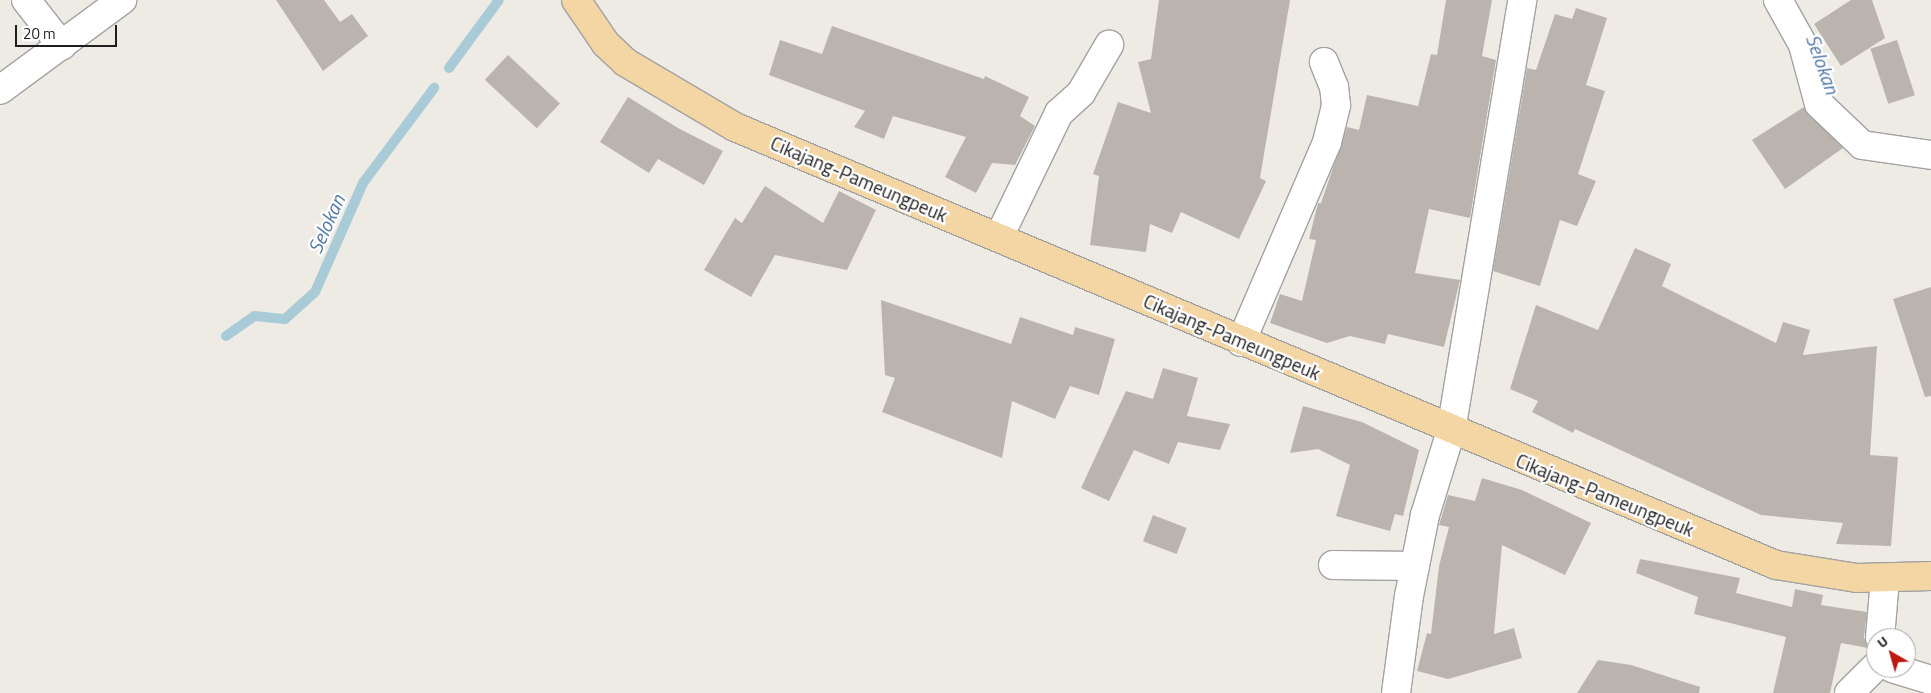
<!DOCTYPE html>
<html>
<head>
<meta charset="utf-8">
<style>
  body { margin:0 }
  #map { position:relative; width:1931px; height:693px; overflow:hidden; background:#eeebe5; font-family:"Titillium Web",sans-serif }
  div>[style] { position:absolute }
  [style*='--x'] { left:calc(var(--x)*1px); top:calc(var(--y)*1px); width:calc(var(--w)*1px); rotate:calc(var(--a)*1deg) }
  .stream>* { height:10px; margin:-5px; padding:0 5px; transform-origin:5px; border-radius:5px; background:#a9cbd8 }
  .building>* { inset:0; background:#bbb4ae; transform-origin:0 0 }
  .roads { filter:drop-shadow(1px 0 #a2a2a2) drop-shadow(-1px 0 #a2a2a2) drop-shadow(0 1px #a2a2a2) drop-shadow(0 -1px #a2a2a2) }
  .minor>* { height:28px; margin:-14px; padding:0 14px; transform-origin:14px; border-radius:14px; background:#fff }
  .major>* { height:28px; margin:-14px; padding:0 14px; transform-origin:14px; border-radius:14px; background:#f4d5a4 }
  span { translate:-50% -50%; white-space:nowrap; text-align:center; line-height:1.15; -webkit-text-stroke:4.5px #fff; paint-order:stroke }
  .street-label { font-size:19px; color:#1e1e1e }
  .water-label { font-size:20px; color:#5278a6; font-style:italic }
  .north { position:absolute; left:1866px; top:628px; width:50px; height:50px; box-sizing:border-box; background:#fff; border:1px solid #a5a5a5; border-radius:50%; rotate:322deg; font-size:14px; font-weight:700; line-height:20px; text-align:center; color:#1e1e1e }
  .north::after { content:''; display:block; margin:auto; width:18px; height:22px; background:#bc1810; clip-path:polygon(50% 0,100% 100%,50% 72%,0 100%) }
  .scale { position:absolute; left:15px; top:25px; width:102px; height:22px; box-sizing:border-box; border:2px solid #1e1e1e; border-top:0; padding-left:6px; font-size:15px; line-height:18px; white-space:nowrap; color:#1e1e1e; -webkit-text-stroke:4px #fff; paint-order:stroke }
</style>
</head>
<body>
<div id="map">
  <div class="stream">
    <div style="--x:449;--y:68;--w:84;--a:-53.7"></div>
    <div style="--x:226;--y:336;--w:35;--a:-35"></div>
    <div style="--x:255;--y:316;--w:30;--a:6"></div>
    <div style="--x:285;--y:319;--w:40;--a:-42"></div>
    <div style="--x:315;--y:292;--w:119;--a:-66.2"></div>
    <div style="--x:363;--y:183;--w:119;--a:-53.2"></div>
  </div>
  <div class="building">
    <div style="clip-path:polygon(276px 0,324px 0,340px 22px,352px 14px,368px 36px,323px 71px)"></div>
    <div style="clip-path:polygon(1159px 0,1290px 0,1260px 178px,1266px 181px,1239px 239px,1181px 212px,1172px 233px,1150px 224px,1146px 252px,1090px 245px,1099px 176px,1093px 174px,1118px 102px,1151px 113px,1138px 62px,1151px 59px)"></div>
    <div style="clip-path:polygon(1446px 0,1492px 0,1482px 56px,1496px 60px,1470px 218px,1429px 209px,1415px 273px,1460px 280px,1444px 347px,1388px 334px,1385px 344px,1350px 336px,1327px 343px,1270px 323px,1280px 294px,1302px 301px,1316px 240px,1309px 239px,1318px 203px,1321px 203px,1347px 127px,1359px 130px,1367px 95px,1418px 106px,1431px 54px,1437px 55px)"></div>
    <div style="clip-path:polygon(1851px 0,1872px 0,1885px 38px,1841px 66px,1814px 24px)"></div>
    <div style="clip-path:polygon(1576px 8px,1607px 18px,1586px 85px,1605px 91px,1578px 174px,1596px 181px,1577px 226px,1560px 220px,1540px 286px,1493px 271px,1527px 68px,1536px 70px,1555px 14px,1572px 19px)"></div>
    <div style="clip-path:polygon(832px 26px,984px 79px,985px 76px,1029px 97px,1020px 116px,1035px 126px,1015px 165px,992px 163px,976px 193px,945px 177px,966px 137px,893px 116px,884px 139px,854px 127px,865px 111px,769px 75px,780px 40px,822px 54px)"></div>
    <div style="left:1897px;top:40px;width:58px;height:28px;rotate:72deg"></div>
    <div style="left:508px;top:55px;width:71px;height:34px;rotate:43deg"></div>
    <div style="clip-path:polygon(628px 97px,678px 128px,723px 151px,704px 185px,658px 159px,649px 173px,600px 142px)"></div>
    <div style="clip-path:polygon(1804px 107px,1843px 148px,1785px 189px,1752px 140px)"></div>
    <div style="clip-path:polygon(765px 186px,823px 223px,839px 191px,876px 210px,847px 270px,775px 255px,751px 297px,704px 270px,735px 218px,742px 223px)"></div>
    <div style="clip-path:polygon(1635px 248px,1671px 264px,1662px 286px,1776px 343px,1783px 322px,1810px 330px,1803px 355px,1877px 346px,1870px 455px,1898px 457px,1891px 546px,1836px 544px,1843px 523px,1761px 515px,1575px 429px,1573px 433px,1532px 412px,1538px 401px,1510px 389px,1536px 305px,1598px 330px)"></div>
    <div style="clip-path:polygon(1931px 287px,1931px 396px,1925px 397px,1893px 299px)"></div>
    <div style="clip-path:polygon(881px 300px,1011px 344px,1020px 317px,1073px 335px,1075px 327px,1115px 339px,1099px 395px,1070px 386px,1055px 419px,1012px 401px,1002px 458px,882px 412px,895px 378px,885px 375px)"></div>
    <div style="clip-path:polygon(1163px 368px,1198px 378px,1187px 416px,1230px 424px,1220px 450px,1178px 442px,1169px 464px,1134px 450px,1109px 501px,1081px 488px,1126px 391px,1153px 399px)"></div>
    <div style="clip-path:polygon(1303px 406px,1362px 422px,1419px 450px,1403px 516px,1395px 514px,1390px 531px,1336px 516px,1350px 465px,1318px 449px,1290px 453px)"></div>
    <div style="clip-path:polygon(1482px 478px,1522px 490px,1591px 523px,1565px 575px,1502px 545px,1494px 634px,1514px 628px,1522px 658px,1448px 679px,1417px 671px,1427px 633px,1431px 634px,1439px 566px,1449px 527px,1439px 525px,1448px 495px,1475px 501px)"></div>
    <div style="left:1153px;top:515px;width:36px;height:28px;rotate:21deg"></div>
    <div style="clip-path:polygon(1640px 559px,1740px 578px,1736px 593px,1792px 607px,1795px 589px,1823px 595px,1821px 605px,1867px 612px,1864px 637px,1868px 648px,1841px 643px,1830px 693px,1773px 693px,1786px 637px,1694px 614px,1698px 597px,1636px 573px)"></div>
    <div style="clip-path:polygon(1598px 660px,1631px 665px,1700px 687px,1699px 693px,1577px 693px)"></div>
  </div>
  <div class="roads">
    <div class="minor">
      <div style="--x:26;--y:0;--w:58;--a:52"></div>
      <div style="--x:1778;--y:0;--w:51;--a:60.9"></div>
      <div style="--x:1803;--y:45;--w:61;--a:74.8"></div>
      <div style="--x:1819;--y:104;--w:59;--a:43.6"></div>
      <div style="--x:1862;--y:145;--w:70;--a:8.2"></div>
      <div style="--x:0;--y:90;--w:152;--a:-36.4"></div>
      <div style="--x:999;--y:237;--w:138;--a:-64.2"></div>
      <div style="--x:1059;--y:113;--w:30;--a:-42"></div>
      <div style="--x:1081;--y:93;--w:56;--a:-59.7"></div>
      <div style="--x:1241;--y:342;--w:218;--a:-66.7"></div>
      <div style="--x:1327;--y:142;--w:38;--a:-76"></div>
      <div style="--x:1336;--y:105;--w:18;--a:-96"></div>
      <div style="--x:1334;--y:87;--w:27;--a:-112"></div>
      <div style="--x:1333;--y:565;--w:82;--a:0.7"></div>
      <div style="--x:1880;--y:638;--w:59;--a:-85.2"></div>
      <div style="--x:1892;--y:668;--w:41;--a:17.1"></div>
      <div style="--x:1396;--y:693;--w:98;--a:-82.4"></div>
      <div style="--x:1409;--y:596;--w:83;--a:-78.8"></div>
      <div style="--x:1425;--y:515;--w:88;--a:-72.8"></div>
      <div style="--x:1451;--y:431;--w:437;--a:-80.6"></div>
      <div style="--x:1849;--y:693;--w:38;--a:-45"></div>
    </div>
    <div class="major">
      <div style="--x:576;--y:0;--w:53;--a:55.7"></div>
      <div style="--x:606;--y:44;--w:26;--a:43"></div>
      <div style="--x:625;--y:62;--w:128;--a:30.6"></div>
      <div style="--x:735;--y:127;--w:1129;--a:22.82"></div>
      <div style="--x:1776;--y:565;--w:82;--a:9.1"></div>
      <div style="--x:1857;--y:578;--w:74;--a:-1.5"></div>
    </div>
  </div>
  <div class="street-label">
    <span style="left:859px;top:179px;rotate:23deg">Cikajang-Pameungpeuk</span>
    <span style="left:1232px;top:337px;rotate:23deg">Cikajang-Pameungpeuk</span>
    <span style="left:1605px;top:495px;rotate:22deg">Cikajang-Pameungpeuk</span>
  </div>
  <div class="water-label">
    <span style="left:1823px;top:64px;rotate:70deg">Selokan</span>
    <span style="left:326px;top:224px;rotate:-66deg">Selokan</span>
  </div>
  <div class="north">U</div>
  <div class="scale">20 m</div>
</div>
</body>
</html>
